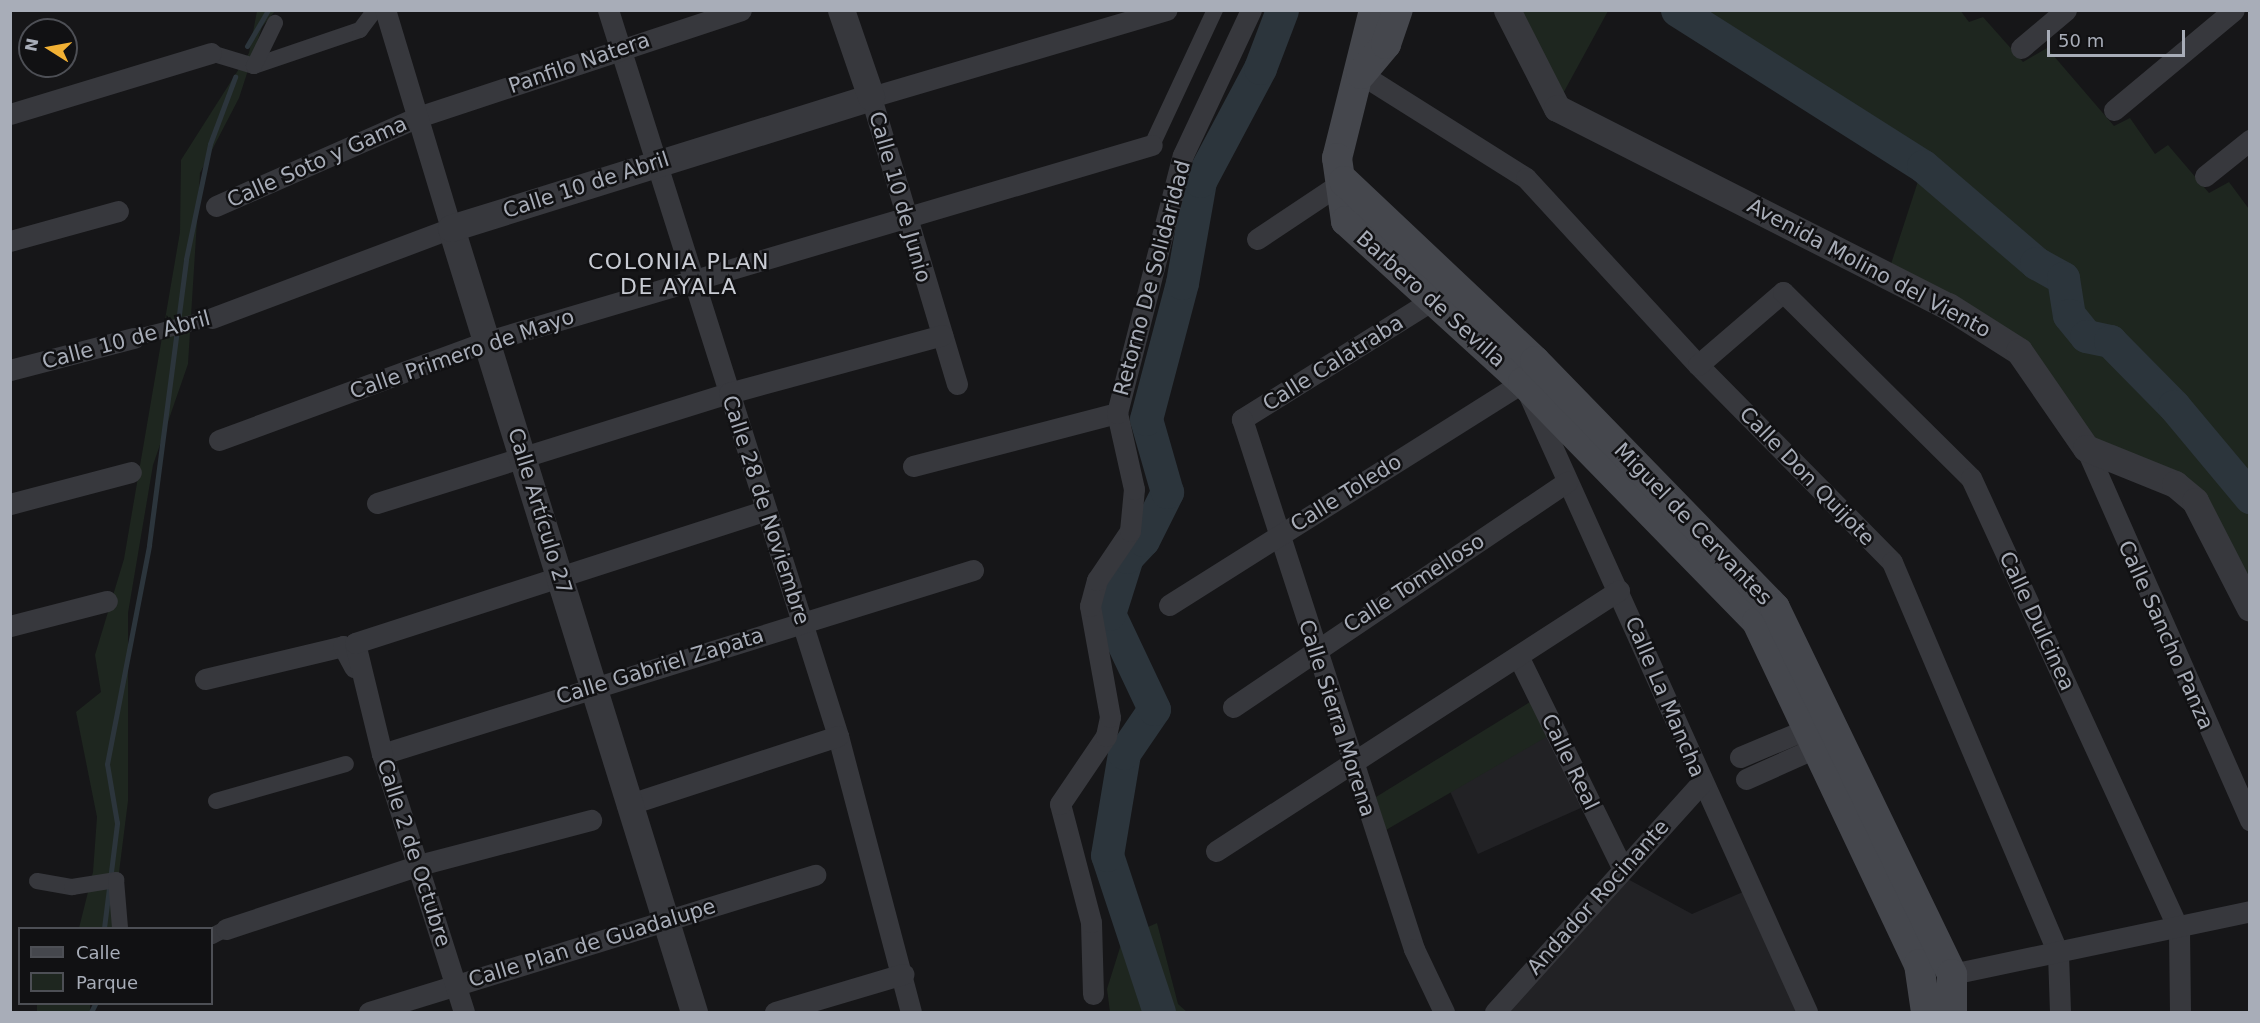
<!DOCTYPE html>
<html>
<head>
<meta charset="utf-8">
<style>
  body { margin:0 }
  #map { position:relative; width:2260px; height:1023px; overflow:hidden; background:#161618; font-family:"DejaVu Sans",sans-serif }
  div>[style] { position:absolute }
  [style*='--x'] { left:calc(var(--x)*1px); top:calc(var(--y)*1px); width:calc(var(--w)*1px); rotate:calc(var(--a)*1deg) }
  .built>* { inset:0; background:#222225; transform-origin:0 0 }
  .green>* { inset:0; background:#1e261f; transform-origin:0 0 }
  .stream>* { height:5px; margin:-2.5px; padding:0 2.5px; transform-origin:2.5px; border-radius:2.5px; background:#2c353c }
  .river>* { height:33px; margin:-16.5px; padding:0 16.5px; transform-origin:16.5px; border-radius:16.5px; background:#2c353c }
  .pedestrian>* { height:16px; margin:-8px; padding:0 8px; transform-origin:8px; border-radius:8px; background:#37383d }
  .minor>* { height:21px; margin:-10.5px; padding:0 10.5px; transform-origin:10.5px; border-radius:10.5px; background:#37383d }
  .tertiary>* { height:27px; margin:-13.5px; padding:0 13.5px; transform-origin:13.5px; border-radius:13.5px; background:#37383d }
  .secondary>* { height:30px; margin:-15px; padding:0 15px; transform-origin:15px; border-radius:15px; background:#45474d }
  span { translate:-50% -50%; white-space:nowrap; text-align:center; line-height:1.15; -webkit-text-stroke:5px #111113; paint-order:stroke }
  .street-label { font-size:21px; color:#a8adb8 }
  .neighbourhood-label { font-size:22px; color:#c9ccd4; letter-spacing:1.5px }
  .frame { position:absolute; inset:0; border:12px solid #a8adb8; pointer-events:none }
  .legend { position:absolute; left:18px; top:927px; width:195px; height:78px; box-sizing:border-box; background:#111113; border:2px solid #4d4f55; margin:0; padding:8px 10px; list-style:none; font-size:18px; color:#a8adb8 }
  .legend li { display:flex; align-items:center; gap:12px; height:30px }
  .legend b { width:30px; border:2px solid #4d4f55 }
  .north { position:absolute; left:18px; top:18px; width:60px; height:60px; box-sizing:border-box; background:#111113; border:2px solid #4d4f55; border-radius:50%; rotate:281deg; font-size:16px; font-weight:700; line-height:24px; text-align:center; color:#a8adb8 }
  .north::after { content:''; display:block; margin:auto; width:21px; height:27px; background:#f2b134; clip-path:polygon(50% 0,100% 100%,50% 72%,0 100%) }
  .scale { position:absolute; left:2047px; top:30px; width:138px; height:27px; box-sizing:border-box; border:3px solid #a8adb8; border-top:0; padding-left:8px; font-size:18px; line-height:21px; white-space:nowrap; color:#a8adb8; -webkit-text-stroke:4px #111113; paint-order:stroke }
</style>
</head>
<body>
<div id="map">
  <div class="built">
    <div style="left:1555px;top:732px;width:80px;height:120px;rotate:66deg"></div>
    <div style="clip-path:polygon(1624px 877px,1692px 914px,1743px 892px,1798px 1012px,1506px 1012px)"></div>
  </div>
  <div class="green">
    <div style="clip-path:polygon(1960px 10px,1969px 22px,1983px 17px,2023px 62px,2047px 48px,2114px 126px,2130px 118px,2155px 154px,2168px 145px,2209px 193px,2229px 182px,2249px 209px,2249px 597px,2195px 490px,2089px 439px,2020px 339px,1891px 264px,1923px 166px,1676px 11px)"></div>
    <div style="clip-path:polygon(257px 11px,275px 11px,262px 27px,239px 98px,200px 173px,188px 364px,153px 465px,128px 613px,128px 801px,112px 928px,79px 928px,93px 872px,97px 817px,76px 712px,101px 692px,95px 655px,124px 559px,180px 232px,181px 160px,249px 53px)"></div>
    <div style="clip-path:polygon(1517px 11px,1608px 11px,1560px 99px)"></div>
    <div style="clip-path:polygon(1538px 697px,1555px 732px,1386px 830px,1376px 797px)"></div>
    <div style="clip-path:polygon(1157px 923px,1178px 1004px,1187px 1012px,1110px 1012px,1107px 989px,1123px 938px)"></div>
    <div style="left:37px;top:1004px;width:53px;height:8px"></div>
  </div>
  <div class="stream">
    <div style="--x:247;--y:46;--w:42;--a:-59.7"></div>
    <div style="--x:104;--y:928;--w:106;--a:-82.9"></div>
    <div style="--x:117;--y:823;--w:60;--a:-99.6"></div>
    <div style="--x:107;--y:764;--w:223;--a:-79.1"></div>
    <div style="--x:149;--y:545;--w:288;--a:-82.6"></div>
    <div style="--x:186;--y:259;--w:117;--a:-78.2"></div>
    <div style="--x:210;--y:144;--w:72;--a:-69.5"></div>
    <div style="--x:91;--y:1012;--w:9;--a:-63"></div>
  </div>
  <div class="river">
    <div style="--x:1677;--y:10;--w:291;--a:32.4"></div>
    <div style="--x:1923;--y:166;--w:149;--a:40.6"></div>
    <div style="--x:2036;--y:263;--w:31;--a:29"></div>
    <div style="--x:2063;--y:278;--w:37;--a:81"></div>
    <div style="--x:2069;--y:315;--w:27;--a:51"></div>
    <div style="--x:2086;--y:336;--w:25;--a:12"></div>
    <div style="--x:2110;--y:341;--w:91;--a:45.4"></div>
    <div style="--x:2174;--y:406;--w:119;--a:50.1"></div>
    <div style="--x:1159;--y:1012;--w:165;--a:-108.3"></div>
    <div style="--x:1107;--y:855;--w:103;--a:-80.5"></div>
    <div style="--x:1124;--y:753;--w:53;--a:-55.7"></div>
    <div style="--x:1154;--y:709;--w:105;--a:-115.3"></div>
    <div style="--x:1109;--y:614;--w:60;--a:-72.5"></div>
    <div style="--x:1127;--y:557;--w:23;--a:-47"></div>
    <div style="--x:1143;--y:540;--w:54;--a:-63.4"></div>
    <div style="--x:1167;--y:492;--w:76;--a:-106"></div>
    <div style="--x:1146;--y:419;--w:141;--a:-75.2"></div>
    <div style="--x:1182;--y:283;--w:104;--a:-80"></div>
    <div style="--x:1200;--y:181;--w:128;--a:-62"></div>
    <div style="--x:1260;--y:68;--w:62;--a:-69.2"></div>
  </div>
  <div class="pedestrian">
    <div style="--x:211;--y:53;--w:45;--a:16.8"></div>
    <div style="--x:254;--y:66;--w:112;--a:-18.8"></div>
    <div style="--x:360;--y:30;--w:25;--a:-53"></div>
    <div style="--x:254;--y:66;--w:48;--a:-64"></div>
    <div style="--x:1152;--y:145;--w:149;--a:-65"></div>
    <div style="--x:134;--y:338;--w:81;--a:-14.4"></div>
    <div style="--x:216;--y:801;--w:135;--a:-15.9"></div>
    <div style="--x:37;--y:881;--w:36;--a:10"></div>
    <div style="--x:72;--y:887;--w:45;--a:-9"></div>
    <div style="--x:116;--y:880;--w:48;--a:85.2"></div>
    <div style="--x:212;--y:936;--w:16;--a:-27"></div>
  </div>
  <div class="minor">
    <div style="--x:608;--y:10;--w:762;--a:72.42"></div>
    <div style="--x:838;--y:736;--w:285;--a:75.2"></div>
    <div style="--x:2021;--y:48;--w:59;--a:-40.2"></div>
    <div style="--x:1361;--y:74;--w:195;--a:32.2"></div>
    <div style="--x:1526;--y:178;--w:254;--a:47.4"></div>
    <div style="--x:1698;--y:365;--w:276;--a:45.4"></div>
    <div style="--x:1892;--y:562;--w:426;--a:67"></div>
    <div style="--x:2058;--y:954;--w:58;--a:88"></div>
    <div style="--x:2114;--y:110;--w:156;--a:-39.8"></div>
    <div style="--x:10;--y:114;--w:210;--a:-16.9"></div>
    <div style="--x:2205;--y:176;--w:58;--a:-38.7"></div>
    <div style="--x:216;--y:206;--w:221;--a:-23.8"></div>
    <div style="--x:418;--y:117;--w:340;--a:-18.3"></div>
    <div style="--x:1257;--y:239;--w:105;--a:-33.7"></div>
    <div style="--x:10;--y:241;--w:112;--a:-15.5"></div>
    <div style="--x:1442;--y:294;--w:236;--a:148"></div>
    <div style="--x:1242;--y:419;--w:557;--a:72.02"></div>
    <div style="--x:1414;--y:949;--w:70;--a:64.5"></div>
    <div style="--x:212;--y:318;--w:255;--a:-20.6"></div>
    <div style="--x:451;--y:228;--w:228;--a:-106.8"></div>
    <div style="--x:1698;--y:365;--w:112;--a:-40.7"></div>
    <div style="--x:1783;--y:292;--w:264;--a:44.7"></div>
    <div style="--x:1971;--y:478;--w:498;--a:65.3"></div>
    <div style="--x:2179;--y:930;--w:82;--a:89.3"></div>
    <div style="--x:10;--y:370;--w:128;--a:-14.5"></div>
    <div style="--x:957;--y:384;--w:300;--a:-106.7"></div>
    <div style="--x:871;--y:97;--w:308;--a:-16.4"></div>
    <div style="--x:219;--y:440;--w:287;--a:-20.2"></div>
    <div style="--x:488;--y:341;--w:692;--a:-16.45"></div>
    <div style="--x:2086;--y:448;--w:407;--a:66.2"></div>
    <div style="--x:913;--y:466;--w:211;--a:-14.6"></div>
    <div style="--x:377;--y:503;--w:369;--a:-17.4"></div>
    <div style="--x:729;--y:393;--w:221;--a:-15.2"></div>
    <div style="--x:10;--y:504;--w:125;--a:-14.8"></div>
    <div style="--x:1169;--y:605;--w:418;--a:-32.2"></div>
    <div style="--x:1523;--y:382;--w:691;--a:65.73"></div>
    <div style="--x:10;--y:626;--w:100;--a:-14.5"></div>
    <div style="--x:1518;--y:656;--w:235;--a:63.8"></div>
    <div style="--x:205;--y:679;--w:142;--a:-13.4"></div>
    <div style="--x:343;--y:646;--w:24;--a:62"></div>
    <div style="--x:1233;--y:707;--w:403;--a:-34"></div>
    <div style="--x:382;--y:754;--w:619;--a:-17.29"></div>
    <div style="--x:1740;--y:757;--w:73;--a:-22.7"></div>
    <div style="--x:1746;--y:779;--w:76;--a:-24.2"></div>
    <div style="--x:627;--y:805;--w:222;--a:-18.1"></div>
    <div style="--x:1216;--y:851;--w:480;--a:-32.9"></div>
    <div style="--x:226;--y:929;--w:203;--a:-18.3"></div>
    <div style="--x:419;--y:865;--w:178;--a:-14.7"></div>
    <div style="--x:1952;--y:974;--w:305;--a:-11.9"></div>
    <div style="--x:1093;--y:994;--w:72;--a:-91.6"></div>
    <div style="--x:1091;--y:922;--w:122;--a:-104.7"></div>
    <div style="--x:1060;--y:804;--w:82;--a:-55.9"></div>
    <div style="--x:1106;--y:736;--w:19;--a:-78"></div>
    <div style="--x:1110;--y:717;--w:113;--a:-100.2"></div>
    <div style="--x:1090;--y:606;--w:27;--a:-75"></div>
    <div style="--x:1097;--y:580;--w:59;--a:-56"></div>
    <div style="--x:1130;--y:531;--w:42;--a:-84.6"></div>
    <div style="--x:1134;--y:489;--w:78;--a:-102.6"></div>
    <div style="--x:1117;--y:413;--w:266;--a:-75.7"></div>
    <div style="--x:1183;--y:155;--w:160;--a:-64.9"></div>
    <div style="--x:369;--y:1012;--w:467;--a:-17.1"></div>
    <div style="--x:464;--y:1012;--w:271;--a:-107.6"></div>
    <div style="--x:382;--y:754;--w:114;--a:-103.7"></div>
    <div style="--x:355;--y:643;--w:432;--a:-17.9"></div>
    <div style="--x:775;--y:1012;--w:134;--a:-16.5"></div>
    <div style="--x:1495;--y:1012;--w:309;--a:-48"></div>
  </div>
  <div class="tertiary">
    <div style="--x:1507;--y:10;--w:110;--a:63"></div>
    <div style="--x:1557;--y:108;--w:438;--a:26.9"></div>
    <div style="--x:1948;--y:306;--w:84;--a:32.4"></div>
    <div style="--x:2019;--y:351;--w:118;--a:55.4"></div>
    <div style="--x:2086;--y:448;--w:96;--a:22"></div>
    <div style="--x:2175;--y:484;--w:26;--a:40"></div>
    <div style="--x:2195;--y:501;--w:120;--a:62.8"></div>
    <div style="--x:694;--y:1012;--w:821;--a:-107.22"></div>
    <div style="--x:451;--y:228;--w:440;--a:-17.3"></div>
    <div style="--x:871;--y:97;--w:92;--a:-109"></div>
  </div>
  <div class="secondary">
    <div style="--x:1374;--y:10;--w:153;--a:104"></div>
    <div style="--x:1337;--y:158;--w:64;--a:81.9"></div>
    <div style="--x:1346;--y:221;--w:239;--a:42.3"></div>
    <div style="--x:1523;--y:382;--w:335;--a:45.7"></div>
    <div style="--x:1757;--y:622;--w:378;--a:64.7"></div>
    <div style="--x:1919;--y:964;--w:49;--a:81.7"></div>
    <div style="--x:1361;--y:74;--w:39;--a:-50"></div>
    <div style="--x:1386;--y:44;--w:36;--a:-71"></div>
    <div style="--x:1344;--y:181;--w:262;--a:43.3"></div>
    <div style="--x:1535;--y:361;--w:344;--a:45.8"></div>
    <div style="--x:1775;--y:608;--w:407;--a:64.2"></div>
    <div style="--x:1952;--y:974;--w:38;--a:90"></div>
  </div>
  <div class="street-label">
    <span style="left:579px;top:63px;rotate:-19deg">Panfilo Natera</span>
    <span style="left:317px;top:162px;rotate:-24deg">Calle Soto y Gama</span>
    <span style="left:586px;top:185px;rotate:-18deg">Calle 10 de Abril</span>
    <span style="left:900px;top:197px;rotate:74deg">Calle 10 de Junio</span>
    <span style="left:1869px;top:268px;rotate:28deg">Avenida Molino del Viento</span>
    <span style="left:1152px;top:278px;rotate:-75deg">Retorno De Solidaridad</span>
    <span style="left:1431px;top:299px;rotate:42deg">Barbero de Sevilla</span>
    <span style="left:126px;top:340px;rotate:-15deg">Calle 10 de Abril</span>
    <span style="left:462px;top:354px;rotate:-19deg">Calle Primero de Mayo</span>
    <span style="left:1333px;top:363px;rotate:-32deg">Calle Calatraba</span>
    <span style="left:1807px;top:476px;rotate:46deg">Calle Don Quijote</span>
    <span style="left:1346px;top:493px;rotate:-32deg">Calle Toledo</span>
    <span style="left:766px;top:510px;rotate:72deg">Calle 28 de Noviembre</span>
    <span style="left:540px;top:511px;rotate:73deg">Calle Artículo 27</span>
    <span style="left:1693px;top:524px;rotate:46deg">Miguel de Cervantes</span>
    <span style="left:1414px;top:583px;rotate:-33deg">Calle Tomelloso</span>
    <span style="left:2037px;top:621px;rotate:65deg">Calle Dulcinea</span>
    <span style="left:2166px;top:635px;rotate:66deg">Calle Sancho Panza</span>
    <span style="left:660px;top:666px;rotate:-17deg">Calle Gabriel Zapata</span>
    <span style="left:1665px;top:697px;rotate:67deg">Calle La Mancha</span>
    <span style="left:1337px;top:718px;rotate:72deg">Calle Sierra Morena</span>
    <span style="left:1570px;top:762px;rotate:64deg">Calle Real</span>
    <span style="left:414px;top:853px;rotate:72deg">Calle 2 de Octubre</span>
    <span style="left:1598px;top:897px;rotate:-48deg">Andador Rocinante</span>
    <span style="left:592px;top:943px;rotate:-17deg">Calle Plan de Guadalupe</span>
  </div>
  <div class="neighbourhood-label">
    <span style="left:679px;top:274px">COLONIA PLAN<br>DE AYALA</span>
  </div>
  <div class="frame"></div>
  <ul class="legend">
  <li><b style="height:8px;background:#45474d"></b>Calle</li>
  <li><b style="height:16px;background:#1e261f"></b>Parque</li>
  </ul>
  <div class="north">N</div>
  <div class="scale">50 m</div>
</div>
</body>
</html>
